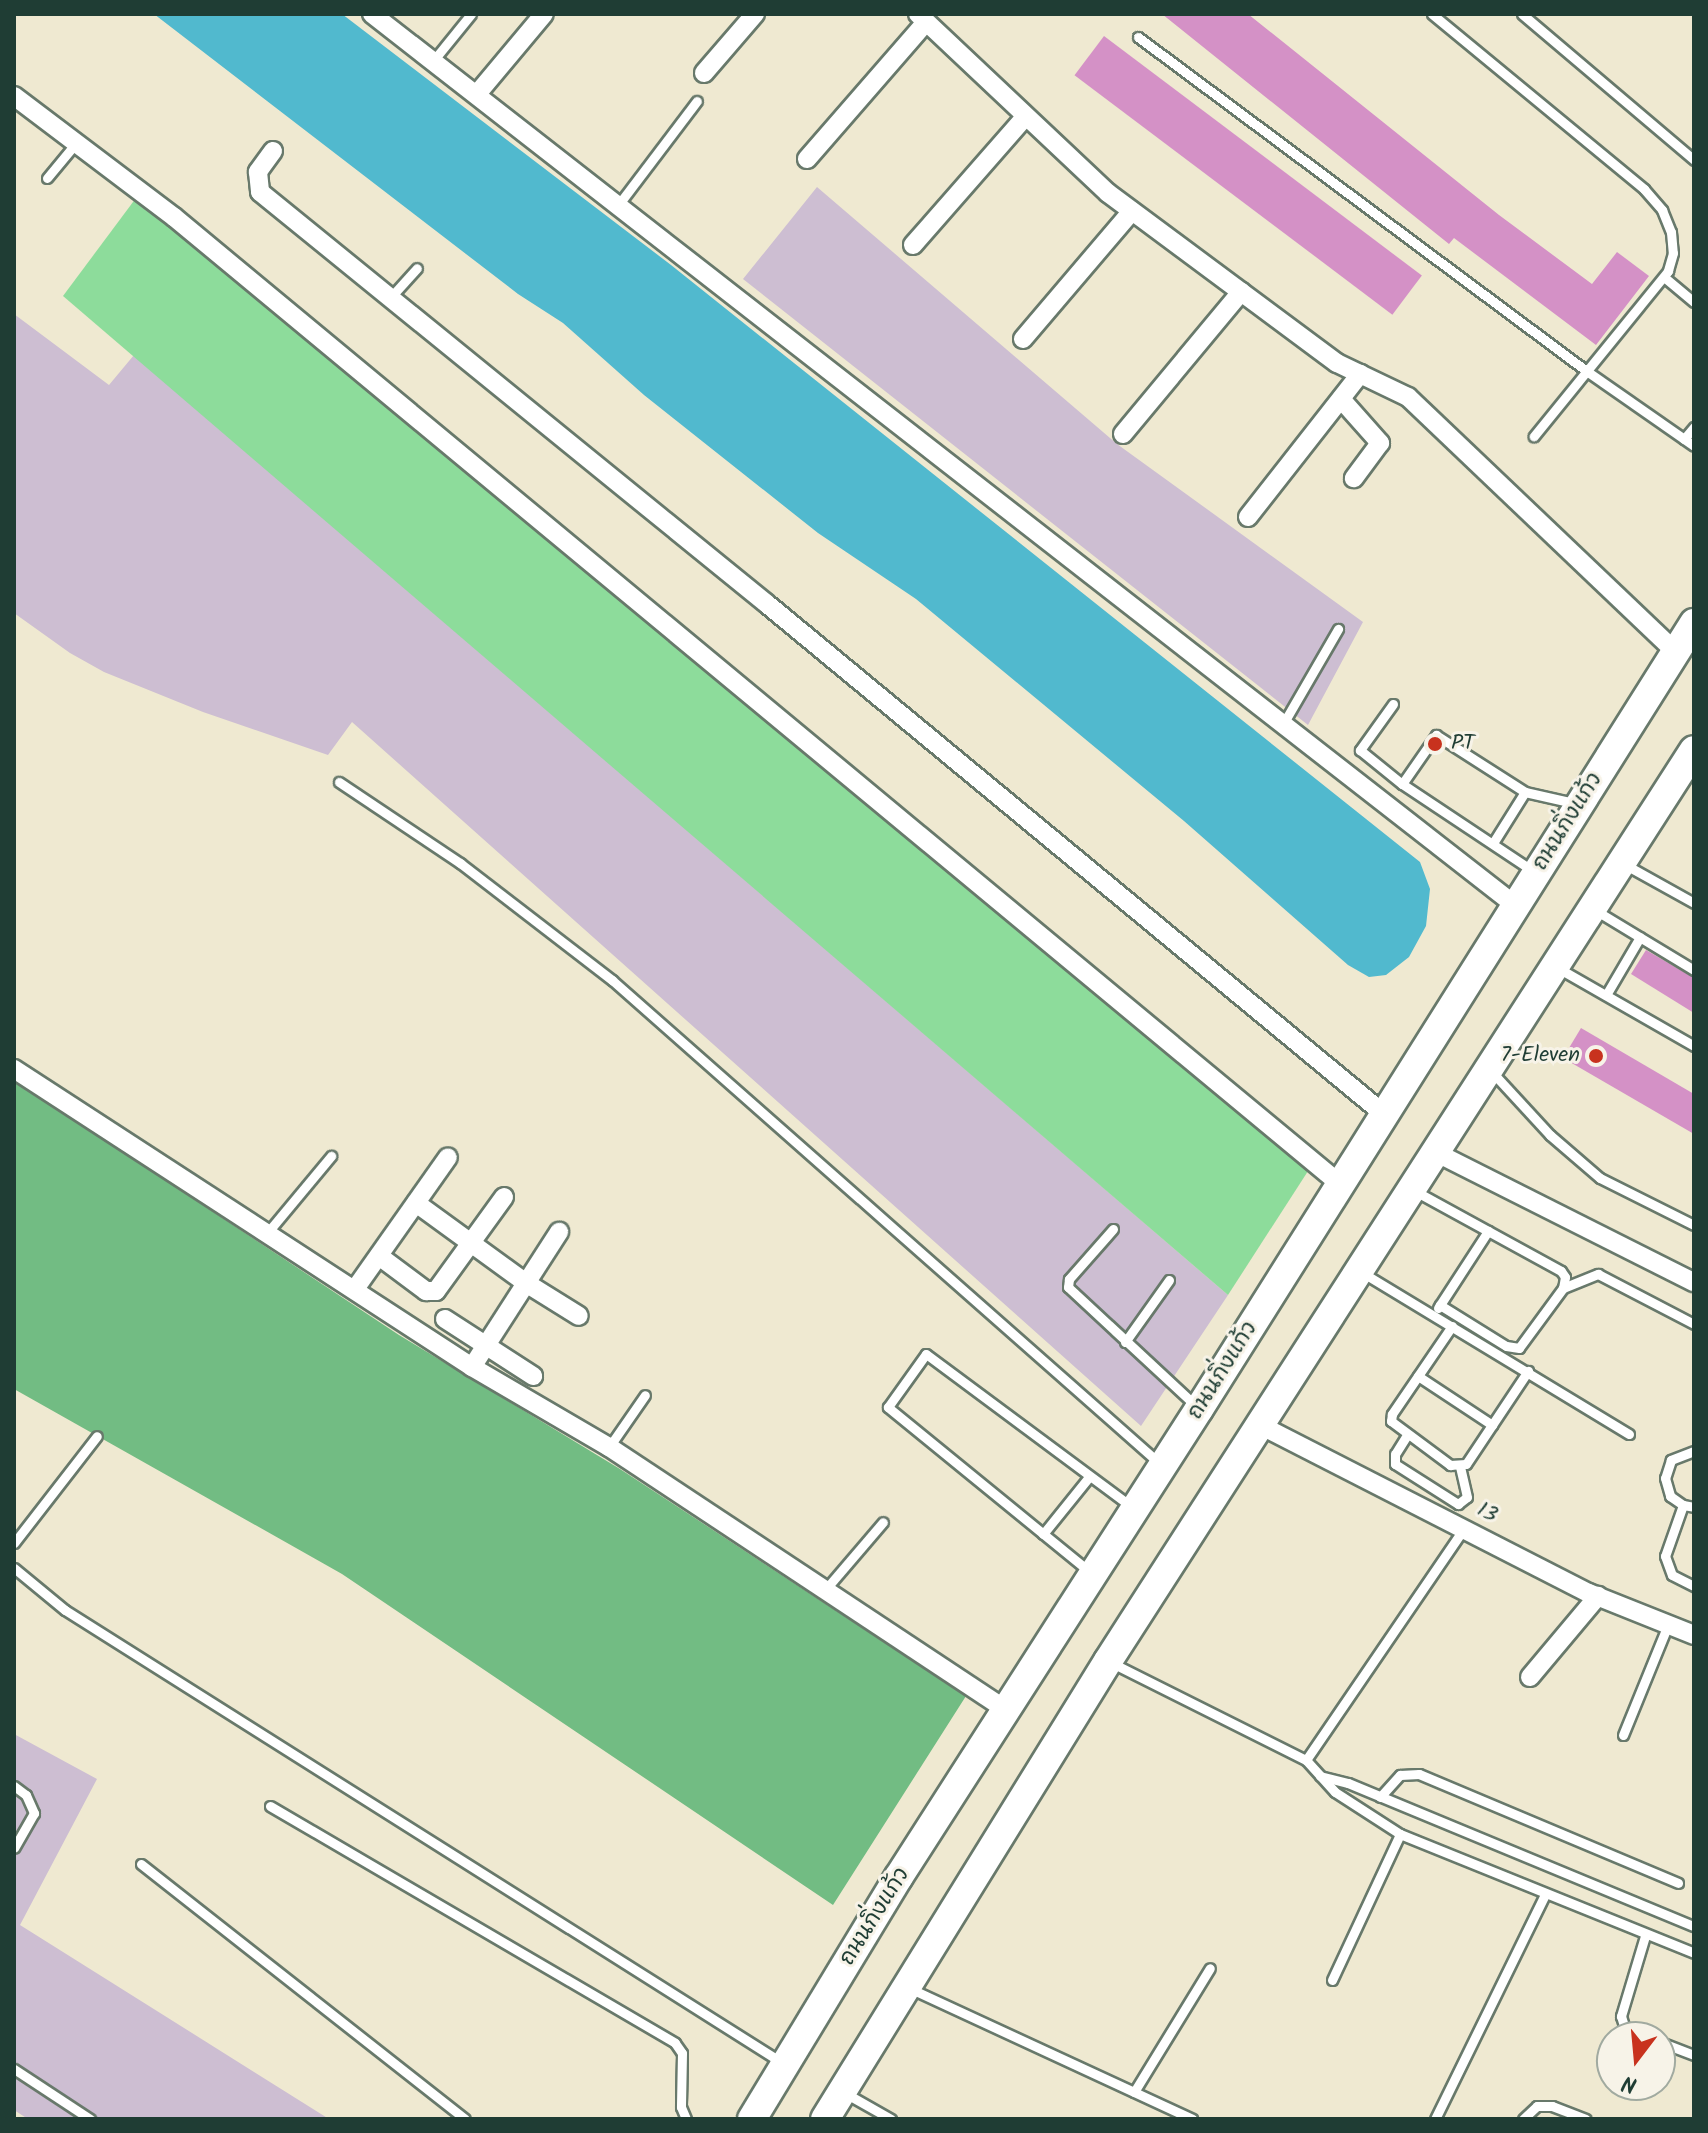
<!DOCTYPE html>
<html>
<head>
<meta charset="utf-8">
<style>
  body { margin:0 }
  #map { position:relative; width:1708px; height:2133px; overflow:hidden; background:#efe9d1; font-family:Kalam,"Playpen Sans Thai",sans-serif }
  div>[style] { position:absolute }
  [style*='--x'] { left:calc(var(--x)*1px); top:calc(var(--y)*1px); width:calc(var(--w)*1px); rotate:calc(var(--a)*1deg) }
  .industrial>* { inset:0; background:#cdbed2 }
  .green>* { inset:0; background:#8ddc9b }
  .forest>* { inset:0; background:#72bc83 }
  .water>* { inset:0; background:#51b9ce }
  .building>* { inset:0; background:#d491c6; transform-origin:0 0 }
  .roads { filter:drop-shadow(2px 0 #68796b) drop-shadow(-2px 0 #68796b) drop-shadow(0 2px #68796b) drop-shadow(0 -2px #68796b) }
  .lane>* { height:9px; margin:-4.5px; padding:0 4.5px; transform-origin:4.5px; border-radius:4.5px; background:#fff }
  .street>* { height:18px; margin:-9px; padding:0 9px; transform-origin:9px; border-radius:9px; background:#fff }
  .primary>* { height:28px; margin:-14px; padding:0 14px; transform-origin:14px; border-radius:14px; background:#fff }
  .dots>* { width:22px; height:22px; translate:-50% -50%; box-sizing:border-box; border:4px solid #f7f3e8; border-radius:50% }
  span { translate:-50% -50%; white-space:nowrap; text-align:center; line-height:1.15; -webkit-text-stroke:6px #f7f3e8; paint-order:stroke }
  .poi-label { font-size:22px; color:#1f3d34 }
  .left { translate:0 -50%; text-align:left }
  .right { translate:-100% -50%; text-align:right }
  .street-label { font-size:22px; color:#1f3d34 }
  .frame { position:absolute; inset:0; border:16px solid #1f3d34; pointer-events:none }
  .north { position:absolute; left:1596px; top:2021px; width:80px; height:80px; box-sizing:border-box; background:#f7f3e8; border:2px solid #a1aaa0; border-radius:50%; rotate:196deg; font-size:22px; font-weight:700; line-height:32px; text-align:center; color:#1f3d34 }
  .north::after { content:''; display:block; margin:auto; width:28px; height:36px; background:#c8321e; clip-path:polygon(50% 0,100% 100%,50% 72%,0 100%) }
</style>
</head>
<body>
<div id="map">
  <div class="industrial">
    <div style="clip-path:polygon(817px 187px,1117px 444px,1363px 622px,1308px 725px,743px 279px)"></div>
    <div style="clip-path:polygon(14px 314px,109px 385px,134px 355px,1228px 1295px,1141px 1426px,352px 722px,328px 755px,203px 712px,104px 672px,70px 653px,14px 613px)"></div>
    <div style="clip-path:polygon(14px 1734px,97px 1779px,20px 1925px,329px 2119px,28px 2119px,14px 2110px)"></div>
  </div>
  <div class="green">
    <div style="clip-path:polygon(136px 198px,277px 310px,1310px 1168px,1228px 1295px,63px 296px)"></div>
  </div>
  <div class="forest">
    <div style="clip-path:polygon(14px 1080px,399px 1335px,620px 1469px,966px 1696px,833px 1905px,342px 1574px,14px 1389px)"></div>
  </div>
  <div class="water">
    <div style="clip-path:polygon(154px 14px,342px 14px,671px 265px,1420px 862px,1430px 889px,1426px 926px,1409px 957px,1386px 975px,1369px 977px,1348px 965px,1184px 821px,916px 599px,818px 533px,644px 395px,563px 323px,518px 294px)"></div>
  </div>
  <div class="building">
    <div style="clip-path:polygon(1162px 14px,1248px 14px,1499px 215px,1592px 284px,1617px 252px,1649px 276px,1596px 345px,1454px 238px,1449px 244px)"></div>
    <div style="left:1104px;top:36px;width:398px;height:49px;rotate:37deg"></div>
    <div style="clip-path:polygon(1646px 950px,1694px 978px,1694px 1013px,1631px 974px)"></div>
    <div style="clip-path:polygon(1581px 1028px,1694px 1094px,1694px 1134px,1563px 1058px)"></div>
  </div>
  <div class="roads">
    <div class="lane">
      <div style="--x:1432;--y:14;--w:275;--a:39.5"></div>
      <div style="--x:1644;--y:189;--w:28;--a:49"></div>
      <div style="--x:1662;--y:210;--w:24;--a:68"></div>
      <div style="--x:1671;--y:232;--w:21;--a:85"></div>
      <div style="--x:1673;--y:253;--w:19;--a:106"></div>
      <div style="--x:1668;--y:271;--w:213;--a:129.1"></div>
      <div style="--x:1522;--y:14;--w:226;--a:40.3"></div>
      <div style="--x:1138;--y:37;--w:561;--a:36.67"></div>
      <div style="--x:1588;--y:372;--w:129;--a:34.9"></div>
      <div style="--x:433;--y:61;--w:60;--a:-51"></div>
      <div style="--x:47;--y:178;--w:45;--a:-50.4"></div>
      <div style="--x:619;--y:204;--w:129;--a:-52.9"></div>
      <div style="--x:1664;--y:277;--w:39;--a:40"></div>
      <div style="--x:390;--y:298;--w:40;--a:-48"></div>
      <div style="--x:1684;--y:439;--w:16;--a:-50"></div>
      <div style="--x:1393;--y:704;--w:57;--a:125.7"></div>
      <div style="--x:1360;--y:750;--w:54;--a:39"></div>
      <div style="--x:1283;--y:724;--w:110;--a:-59.9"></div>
      <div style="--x:339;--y:782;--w:146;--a:33.8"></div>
      <div style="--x:460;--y:863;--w:192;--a:37.6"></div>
      <div style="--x:612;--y:980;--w:730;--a:41.44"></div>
      <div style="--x:1493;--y:843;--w:60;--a:-57.9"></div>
      <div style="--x:1624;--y:864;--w:80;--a:29.1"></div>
      <div style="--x:1533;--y:871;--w:157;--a:-146.4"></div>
      <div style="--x:1402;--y:784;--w:60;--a:-55.2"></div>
      <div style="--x:1436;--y:735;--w:106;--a:32.6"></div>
      <div style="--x:1525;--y:792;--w:50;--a:12.7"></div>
      <div style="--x:1595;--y:910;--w:116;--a:31.2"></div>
      <div style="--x:1558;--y:968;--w:157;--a:29.8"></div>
      <div style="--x:1606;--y:995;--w:67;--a:-59.6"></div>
      <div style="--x:1492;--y:1072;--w:86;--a:47.4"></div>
      <div style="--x:1550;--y:1135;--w:66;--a:40.7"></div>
      <div style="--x:1600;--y:1178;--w:105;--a:26.6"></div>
      <div style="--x:1415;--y:1191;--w:166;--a:28.7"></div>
      <div style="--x:1561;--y:1271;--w:7;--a:56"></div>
      <div style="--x:1565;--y:1277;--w:11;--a:100"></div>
      <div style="--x:1563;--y:1288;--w:74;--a:126.3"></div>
      <div style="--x:1519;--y:1348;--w:13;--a:-171"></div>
      <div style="--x:1506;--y:1346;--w:78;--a:-148.2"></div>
      <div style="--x:1113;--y:1229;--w:67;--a:131.3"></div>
      <div style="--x:1069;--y:1279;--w:8;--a:97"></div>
      <div style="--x:1068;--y:1287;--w:176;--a:42.9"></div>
      <div style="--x:268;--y:1232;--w:99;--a:-50.3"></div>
      <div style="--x:1363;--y:1273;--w:311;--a:31.2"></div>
      <div style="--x:1563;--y:1288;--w:38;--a:-22"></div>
      <div style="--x:1598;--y:1274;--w:108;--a:27.5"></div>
      <div style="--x:1438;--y:1308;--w:92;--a:-57"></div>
      <div style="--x:1452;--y:1326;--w:107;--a:124.3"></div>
      <div style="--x:1392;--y:1414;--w:7;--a:98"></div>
      <div style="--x:1391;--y:1421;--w:74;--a:36.7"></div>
      <div style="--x:1450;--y:1465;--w:16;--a:-4"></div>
      <div style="--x:1466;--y:1464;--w:112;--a:-56.3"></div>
      <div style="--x:1125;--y:1342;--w:76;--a:-54.6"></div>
      <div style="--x:1418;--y:1376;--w:89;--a:33.5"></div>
      <div style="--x:1407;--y:1435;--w:22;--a:122"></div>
      <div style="--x:1395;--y:1454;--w:10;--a:90"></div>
      <div style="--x:1395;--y:1464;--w:75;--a:32.4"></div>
      <div style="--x:1458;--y:1504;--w:11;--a:-38"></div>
      <div style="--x:1467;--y:1497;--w:31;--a:-103"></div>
      <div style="--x:609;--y:1447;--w:63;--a:-55.3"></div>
      <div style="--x:1694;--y:1451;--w:25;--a:159"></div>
      <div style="--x:1671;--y:1460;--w:19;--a:108"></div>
      <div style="--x:1665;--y:1478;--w:19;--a:74"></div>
      <div style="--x:1670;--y:1496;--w:16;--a:35"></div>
      <div style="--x:1683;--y:1505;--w:11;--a:10"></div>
      <div style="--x:1683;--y:1505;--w:54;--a:109.4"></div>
      <div style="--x:1665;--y:1556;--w:20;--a:70"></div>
      <div style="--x:1672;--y:1575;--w:25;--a:27"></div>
      <div style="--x:1043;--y:1534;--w:73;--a:-51.1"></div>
      <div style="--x:14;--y:1543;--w:135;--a:-52.2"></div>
      <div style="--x:14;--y:1568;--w:66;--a:39.5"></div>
      <div style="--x:65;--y:1610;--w:847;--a:32.26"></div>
      <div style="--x:1090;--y:1572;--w:261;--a:-140.8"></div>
      <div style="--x:888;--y:1407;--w:65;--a:-54.4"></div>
      <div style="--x:926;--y:1354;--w:258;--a:36.6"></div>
      <div style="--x:825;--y:1590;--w:89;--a:-49.5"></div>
      <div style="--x:1110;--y:1662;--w:219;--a:26.6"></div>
      <div style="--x:1306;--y:1760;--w:43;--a:47.8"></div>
      <div style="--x:1335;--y:1792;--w:77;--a:32.9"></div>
      <div style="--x:1400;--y:1834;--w:317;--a:22"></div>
      <div style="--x:1623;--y:1735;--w:119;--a:-67.8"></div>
      <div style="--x:1306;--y:1760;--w:281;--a:-55.7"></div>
      <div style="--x:1320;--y:1776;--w:29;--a:14"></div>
      <div style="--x:1348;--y:1783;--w:374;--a:22.5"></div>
      <div style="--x:14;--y:1786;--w:15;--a:37"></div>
      <div style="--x:26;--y:1795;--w:20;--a:66"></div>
      <div style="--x:34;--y:1813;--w:40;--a:119.7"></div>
      <div style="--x:1380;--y:1797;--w:30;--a:-48"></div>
      <div style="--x:1400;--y:1775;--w:19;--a:-3"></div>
      <div style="--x:1419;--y:1774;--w:281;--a:22.8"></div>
      <div style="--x:270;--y:1806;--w:469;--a:30.3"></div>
      <div style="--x:675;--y:2043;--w:12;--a:55"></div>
      <div style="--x:682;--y:2053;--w:54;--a:91.1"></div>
      <div style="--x:681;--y:2107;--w:13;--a:67"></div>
      <div style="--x:141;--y:1864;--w:412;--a:38.2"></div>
      <div style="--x:1645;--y:1936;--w:84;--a:106.7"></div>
      <div style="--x:1621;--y:2016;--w:14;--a:73"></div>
      <div style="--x:1625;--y:2029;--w:22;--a:22"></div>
      <div style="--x:1332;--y:1980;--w:161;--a:-65"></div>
      <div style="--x:909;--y:1988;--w:312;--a:24.8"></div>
      <div style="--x:1660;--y:2042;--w:36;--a:21"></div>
      <div style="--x:14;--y:2069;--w:91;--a:33.3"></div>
      <div style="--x:1134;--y:2092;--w:145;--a:-58.5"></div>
      <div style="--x:845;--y:2093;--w:53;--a:29.5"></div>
      <div style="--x:1435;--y:2119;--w:250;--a:-63.9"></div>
      <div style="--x:1523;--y:2119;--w:19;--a:-43"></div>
      <div style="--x:1537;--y:2106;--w:15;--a:0"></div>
      <div style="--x:1552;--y:2106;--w:36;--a:21"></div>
    </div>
    <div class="street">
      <div style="--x:372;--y:14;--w:1451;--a:37.94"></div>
      <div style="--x:918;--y:14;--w:261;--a:43.3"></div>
      <div style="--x:1108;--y:193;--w:285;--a:36.6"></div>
      <div style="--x:1337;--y:363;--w:79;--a:25.6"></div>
      <div style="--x:1408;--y:397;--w:370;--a:43.6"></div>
      <div style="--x:704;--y:73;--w:78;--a:-49.2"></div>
      <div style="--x:477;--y:94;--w:104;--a:-50.1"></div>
      <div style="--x:14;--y:96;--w:201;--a:37.1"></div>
      <div style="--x:174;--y:217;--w:1516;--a:39.67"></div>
      <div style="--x:273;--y:151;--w:26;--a:126"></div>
      <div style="--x:258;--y:172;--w:20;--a:84"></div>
      <div style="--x:260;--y:192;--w:653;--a:39.1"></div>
      <div style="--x:767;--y:604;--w:800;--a:39.58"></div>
      <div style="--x:807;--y:159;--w:181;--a:-49"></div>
      <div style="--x:913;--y:245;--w:171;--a:-48.8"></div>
      <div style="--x:1023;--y:339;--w:168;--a:-49.6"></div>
      <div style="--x:1341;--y:399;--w:59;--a:48.4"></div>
      <div style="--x:1380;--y:443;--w:44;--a:126.6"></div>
      <div style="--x:1123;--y:434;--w:185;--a:-50.3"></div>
      <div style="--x:1248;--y:517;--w:182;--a:-51.9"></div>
      <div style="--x:14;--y:1069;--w:546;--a:33.05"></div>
      <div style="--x:472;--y:1367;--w:159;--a:30.3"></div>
      <div style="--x:609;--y:1447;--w:477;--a:33.5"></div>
      <div style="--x:1437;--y:1153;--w:288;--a:26.7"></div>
      <div style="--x:416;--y:1203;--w:136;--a:36"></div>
      <div style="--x:526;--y:1283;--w:62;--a:31.9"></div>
      <div style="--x:379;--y:1256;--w:59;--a:36.7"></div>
      <div style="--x:426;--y:1291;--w:10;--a:0"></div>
      <div style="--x:436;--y:1291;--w:116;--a:-54.1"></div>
      <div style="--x:355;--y:1289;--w:161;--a:-54.8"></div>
      <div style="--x:445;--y:1319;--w:105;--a:32.9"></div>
      <div style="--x:472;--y:1367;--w:161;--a:-57.2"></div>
      <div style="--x:1262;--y:1426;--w:367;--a:27.1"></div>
      <div style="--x:1589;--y:1593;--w:113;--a:21.8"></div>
      <div style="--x:1530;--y:1677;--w:106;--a:-50"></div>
    </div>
    <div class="primary">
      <div style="--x:752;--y:2119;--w:282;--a:-58.8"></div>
      <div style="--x:898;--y:1878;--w:557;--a:-57.31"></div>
      <div style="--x:1199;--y:1409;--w:929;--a:-57.8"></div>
      <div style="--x:825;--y:2119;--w:538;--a:-58.29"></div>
      <div style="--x:1108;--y:1661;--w:1083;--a:-57.25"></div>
    </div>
  </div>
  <div class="dots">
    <div style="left:1435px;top:744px;background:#c8321e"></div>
    <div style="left:1596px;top:1056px;background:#c8321e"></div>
  </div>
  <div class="poi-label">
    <span class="left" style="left:1451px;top:744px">PT</span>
    <span class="right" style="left:1580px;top:1056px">7-Eleven</span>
  </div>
  <div class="street-label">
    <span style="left:1568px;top:822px;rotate:-58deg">ถนนกิ่งแก้ว</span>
    <span style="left:1223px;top:1371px;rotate:-58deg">ถนนกิ่งแก้ว</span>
    <span style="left:1487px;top:1513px;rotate:27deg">13</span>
    <span style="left:875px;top:1917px;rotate:-58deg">ถนนกิ่งแก้ว</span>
  </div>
  <div class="frame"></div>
  <div class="north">N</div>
</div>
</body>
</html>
